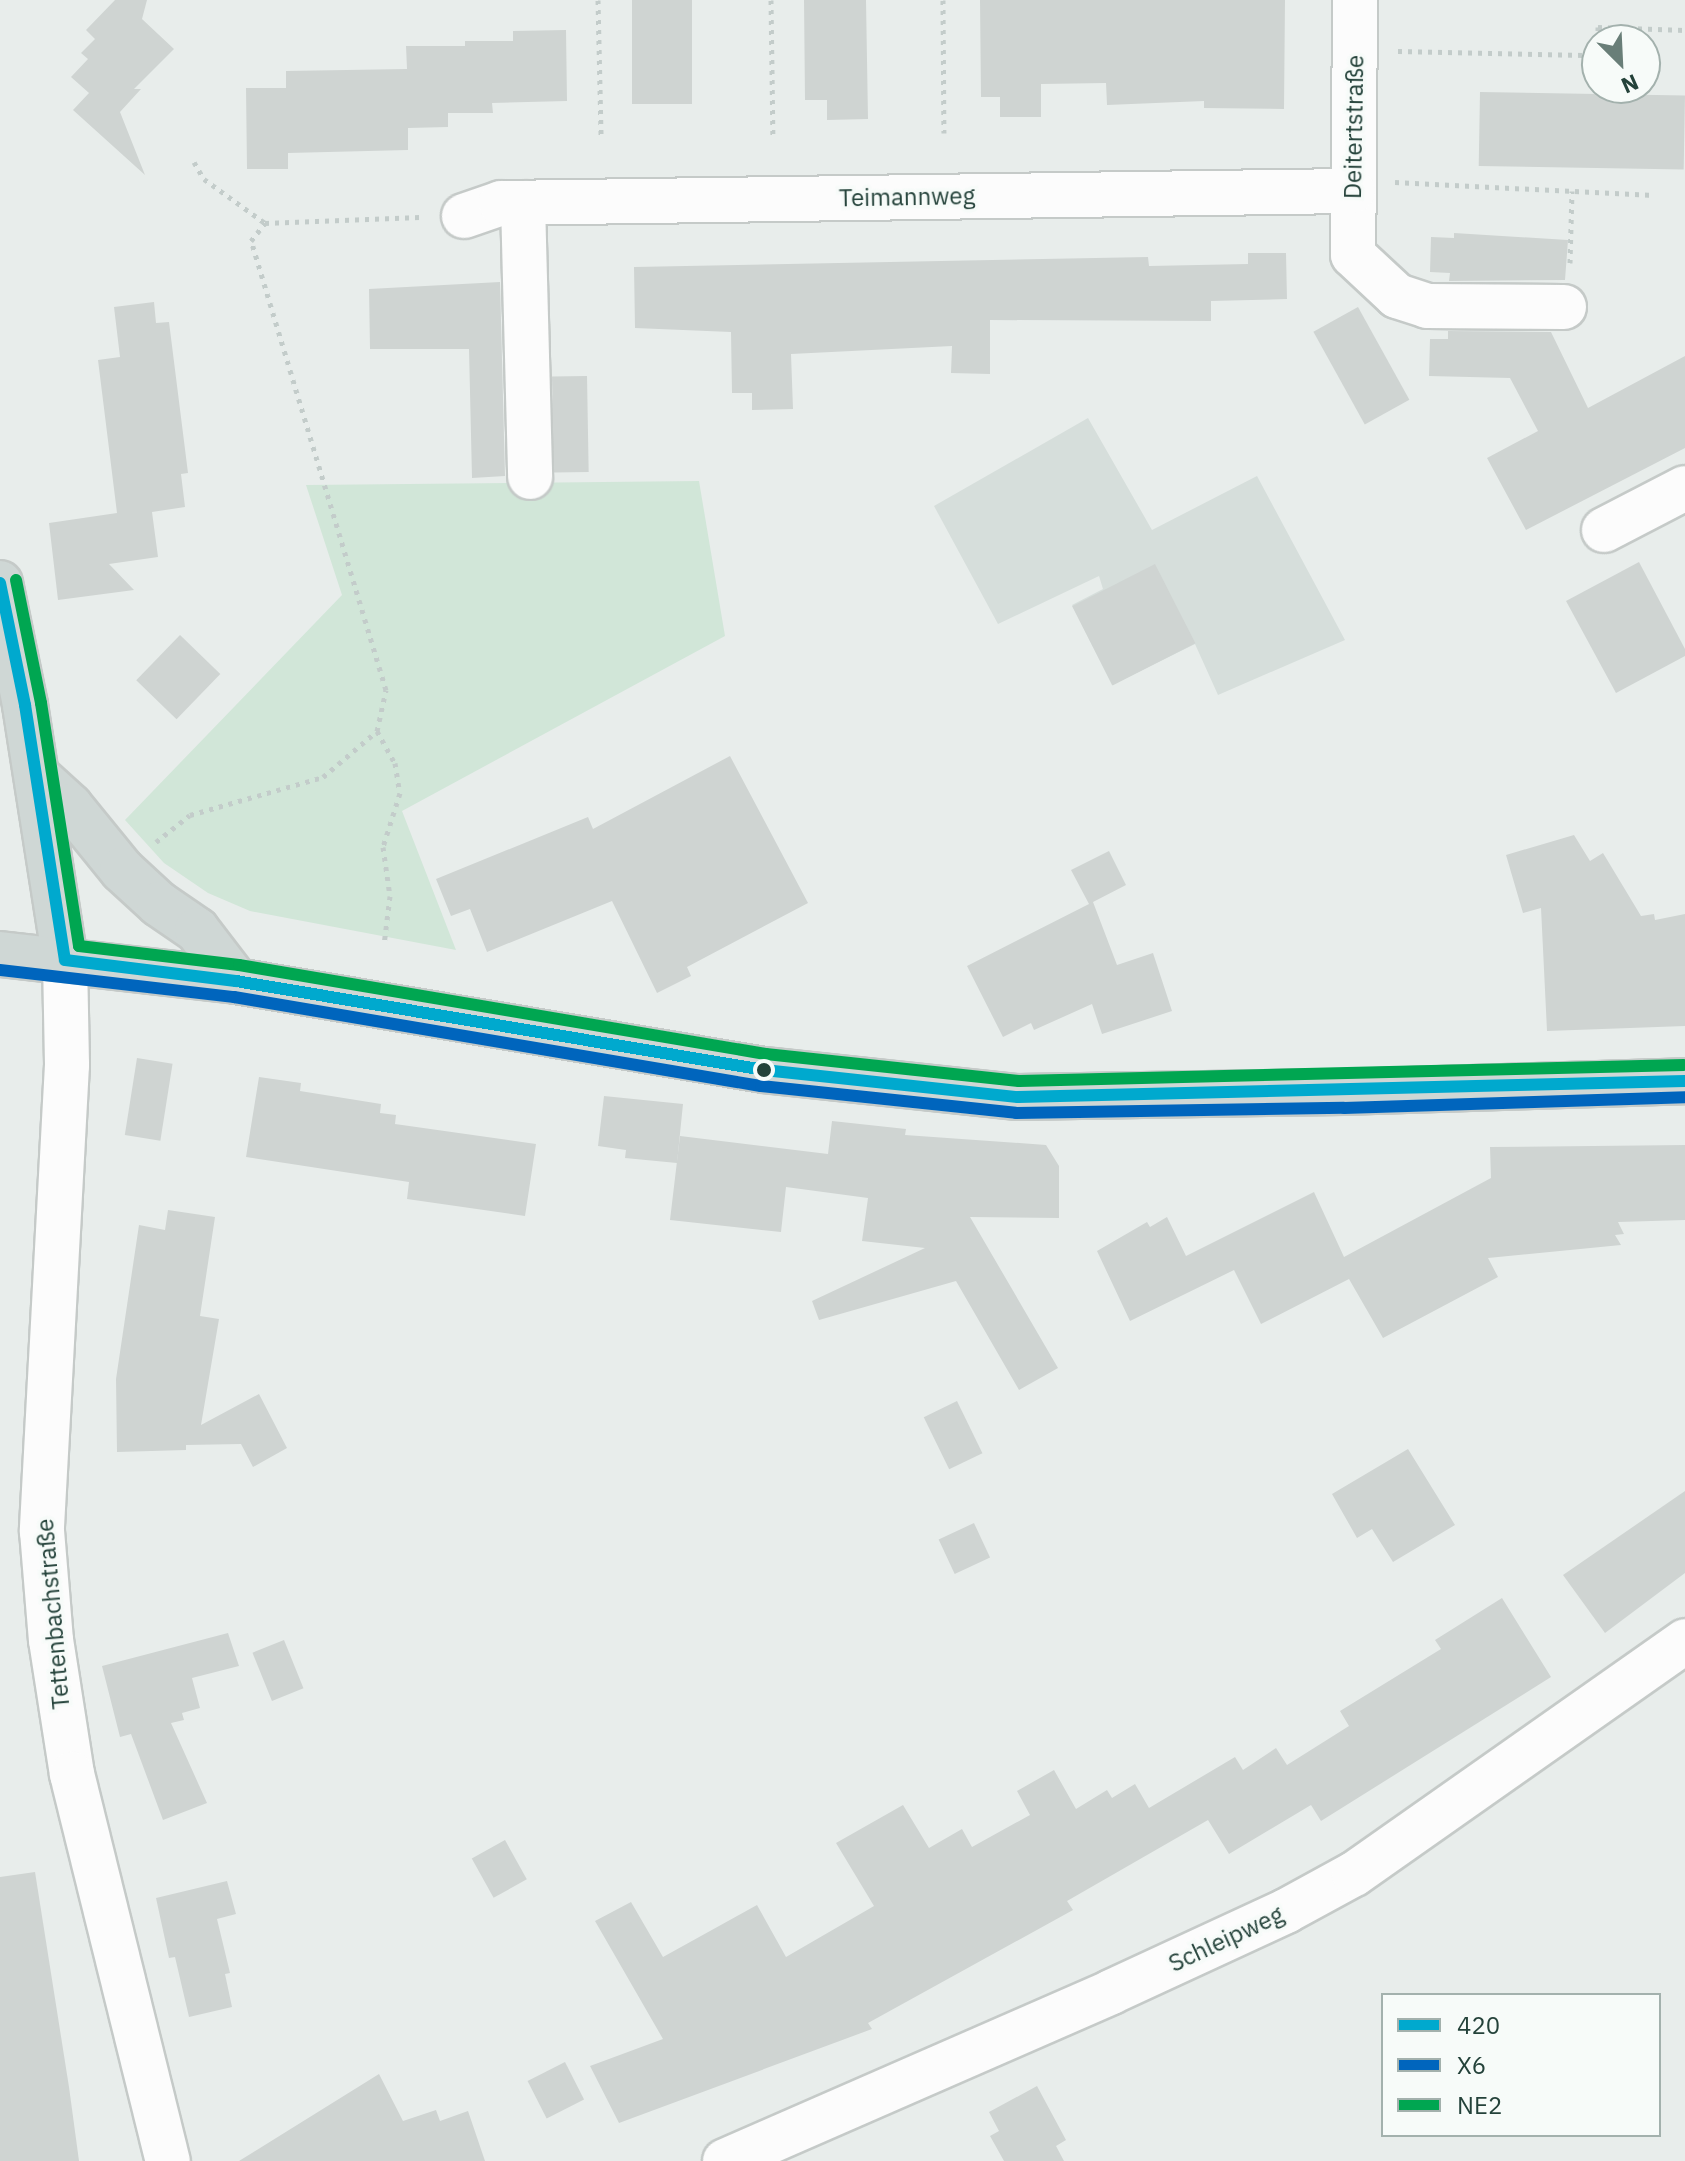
<!DOCTYPE html>
<html>
<head>
<meta charset="utf-8">
<style>
  body { margin:0 }
  #map { position:relative; width:1685px; height:2161px; overflow:hidden; background:#e8edeb; font-family:"IBM Plex Sans",sans-serif }
  div>[style] { position:absolute }
  [style*='--x'] { left:calc(var(--x)*1px); top:calc(var(--y)*1px); width:calc(var(--w)*1px); rotate:calc(var(--a)*1deg) }
  .built>* { inset:0; background:#d6dedb }
  .green>* { inset:0; background:#d1e6d8 }
  .building>* { inset:0; background:#cfd4d2; transform-origin:0 0 }
  .path>* { height:5px; margin-top:-2.5px; transform-origin:0; background:repeating-linear-gradient(90deg,#c3ccca 0 4px,transparent 0 10px) }
  .roads { filter:drop-shadow(2px 0 #c5cac8) drop-shadow(-2px 0 #c5cac8) drop-shadow(0 2px #c5cac8) drop-shadow(0 -2px #c5cac8) }
  .minor>* { height:44px; margin:-22px; padding:0 22px; transform-origin:22px; border-radius:22px; background:#fcfcfc }
  .major>* { height:44px; margin:-22px; padding:0 22px; transform-origin:22px; border-radius:22px; background:#cfd7d5 }
  .bus-1>* { height:12px; margin:-6px; padding:0 6px; transform-origin:6px; border-radius:6px; background:#00a9ce }
  .bus-2>* { height:12px; margin:-6px; padding:0 6px; transform-origin:6px; border-radius:6px; background:#0065bd }
  .bus-3>* { height:12px; margin:-6px; padding:0 6px; transform-origin:6px; border-radius:6px; background:#00a651 }
  .dots>* { width:22px; height:22px; translate:-50% -50%; box-sizing:border-box; border:4px solid #f7fbf9; border-radius:50% }
  span { translate:-50% -50%; white-space:nowrap; text-align:center; line-height:1.15; -webkit-text-stroke:7px #f7fbf9; paint-order:stroke }
  .street-label { font-size:24px; color:#24423a }
  .legend { position:absolute; left:1381px; top:1993px; width:280px; height:144px; box-sizing:border-box; background:#f7fbf9; border:2px solid #a3b1ad; margin:0; padding:10px 14px; list-style:none; font-size:24px; color:#24423a }
  .legend li { display:flex; align-items:center; gap:16px; height:40px }
  .legend b { width:40px; border:2px solid #a3b1ad }
  .north { position:absolute; left:1581px; top:24px; width:80px; height:80px; box-sizing:border-box; background:#f7fbf9; border:2px solid #a3b1ad; border-radius:50%; rotate:156deg; font-size:22px; font-weight:700; line-height:32px; text-align:center; color:#24423a }
  .north::after { content:''; display:block; margin:auto; width:28px; height:36px; background:#697e78; clip-path:polygon(50% 0,100% 100%,50% 72%,0 100%) }
</style>
</head>
<body>
<div id="map">
  <div class="built">
    <div style="clip-path:polygon(1088px 418px,1152px 530px,1257px 476px,1345px 640px,1218px 695px,1195px 644px,1112px 685px,1072px 605px,1103px 589px,1099px 576px,998px 624px,934px 506px)"></div>
  </div>
  <div class="green">
    <div style="clip-path:polygon(699px 481px,725px 636px,402px 811px,456px 950px,250px 911px,208px 893px,164px 863px,125px 820px,342px 595px,306px 485px)"></div>
  </div>
  <div class="building">
    <div style="clip-path:polygon(115px 0,147px 0,142px 19px,174px 49px,134px 89px,141px 89px,120px 112px,145px 175px,73px 110px,89px 93px,71px 77px,88px 59px,81px 53px,95px 39px,86px 30px)"></div>
    <div style="left:632px;top:0;width:60px;height:104px"></div>
    <div style="clip-path:polygon(804px 0,866px 0,868px 119px,827px 120px,827px 100px,805px 100px)"></div>
    <div style="clip-path:polygon(980px 0,1285px 0,1284px 109px,1204px 108px,1204px 101px,1107px 105px,1106px 83px,1041px 84px,1041px 117px,1000px 117px,1000px 97px,981px 97px)"></div>
    <div style="clip-path:polygon(566px 30px,567px 101px,492px 103px,493px 113px,448px 113px,448px 127px,408px 128px,408px 150px,288px 153px,288px 169px,247px 169px,246px 88px,286px 88px,286px 71px,407px 69px,406px 46px,465px 46px,465px 41px,513px 41px,513px 31px)"></div>
    <div style="left:1480px;top:92px;width:205px;height:74px;rotate:1deg"></div>
    <div style="clip-path:polygon(1454px 233px,1568px 240px,1565px 280px,1449px 281px,1450px 273px,1430px 272px,1431px 237px,1454px 238px)"></div>
    <div style="clip-path:polygon(1248px 253px,1286px 253px,1287px 299px,1211px 301px,1211px 321px,990px 320px,990px 374px,951px 373px,952px 346px,791px 354px,793px 409px,752px 410px,752px 393px,732px 393px,731px 332px,635px 328px,634px 267px,1148px 257px,1149px 266px,1248px 264px)"></div>
    <div style="clip-path:polygon(500px 282px,505px 476px,472px 478px,469px 349px,370px 349px,369px 289px)"></div>
    <div style="clip-path:polygon(154px 302px,156px 323px,169px 322px,188px 473px,181px 474px,185px 507px,152px 512px,158px 557px,109px 564px,134px 590px,58px 600px,49px 523px,117px 513px,98px 360px,120px 357px,114px 307px)"></div>
    <div style="left:1358px;top:307px;width:106px;height:51px;rotate:61deg"></div>
    <div style="clip-path:polygon(1448px 331px,1551px 332px,1588px 408px,1685px 356px,1685px 448px,1526px 530px,1487px 458px,1538px 431px,1510px 378px,1429px 376px,1430px 339px,1448px 339px)"></div>
    <div style="left:587px;top:376px;width:96px;height:35px;rotate:89deg"></div>
    <div style="clip-path:polygon(1639px 562px,1685px 649px,1685px 656px,1616px 693px,1566px 601px)"></div>
    <div style="left:1155px;top:564px;width:89px;height:93px;rotate:63deg"></div>
    <div style="left:180px;top:635px;width:56px;height:63px;rotate:44deg"></div>
    <div style="clip-path:polygon(730px 756px,808px 903px,687px 967px,691px 976px,657px 993px,612px 901px,487px 952px,470px 909px,451px 916px,436px 879px,588px 817px,593px 829px)"></div>
    <div style="clip-path:polygon(1574px 835px,1590px 861px,1603px 853px,1641px 916px,1654px 914px,1655px 920px,1685px 914px,1685px 1026px,1547px 1031px,1541px 908px,1523px 913px,1506px 855px)"></div>
    <div style="clip-path:polygon(1109px 851px,1126px 885px,1093px 902px,1117px 965px,1153px 953px,1172px 1011px,1102px 1034px,1092px 1004px,1034px 1030px,1031px 1023px,1003px 1037px,967px 966px,1089px 904px,1071px 870px)"></div>
    <div style="left:137px;top:1058px;width:36px;height:78px;rotate:9deg"></div>
    <div style="clip-path:polygon(259px 1077px,301px 1083px,300px 1091px,381px 1104px,380px 1113px,396px 1115px,395px 1124px,536px 1144px,525px 1216px,407px 1199px,409px 1182px,246px 1157px)"></div>
    <div style="clip-path:polygon(604px 1096px,683px 1104px,677px 1163px,625px 1158px,626px 1150px,598px 1146px)"></div>
    <div style="clip-path:polygon(832px 1121px,906px 1129px,905px 1135px,1046px 1145px,1059px 1166px,1059px 1218px,970px 1217px,1058px 1368px,1019px 1390px,956px 1281px,819px 1320px,812px 1301px,925px 1248px,862px 1241px,868px 1198px,786px 1187px,781px 1232px,670px 1220px,680px 1136px,828px 1154px)"></div>
    <div style="clip-path:polygon(1685px 1145px,1685px 1220px,1618px 1222px,1624px 1234px,1615px 1235px,1621px 1245px,1488px 1258px,1498px 1277px,1383px 1338px,1349px 1279px,1261px 1324px,1234px 1270px,1130px 1321px,1097px 1251px,1147px 1222px,1150px 1227px,1167px 1217px,1186px 1256px,1314px 1192px,1344px 1257px,1491px 1178px,1490px 1147px)"></div>
    <div style="clip-path:polygon(168px 1210px,215px 1217px,200px 1316px,219px 1319px,201px 1425px,259px 1394px,287px 1448px,253px 1467px,241px 1444px,186px 1445px,186px 1450px,117px 1452px,116px 1379px,139px 1225px,165px 1230px)"></div>
    <div style="left:957px;top:1401px;width:58px;height:37px;rotate:64deg"></div>
    <div style="clip-path:polygon(1408px 1449px,1455px 1525px,1393px 1562px,1372px 1529px,1357px 1538px,1332px 1494px)"></div>
    <div style="clip-path:polygon(1685px 1491px,1685px 1573px,1605px 1633px,1563px 1575px)"></div>
    <div style="left:974px;top:1523px;width:38px;height:39px;rotate:65deg"></div>
    <div style="clip-path:polygon(1502px 1598px,1551px 1677px,1321px 1821px,1311px 1805px,1229px 1854px,1208px 1820px,1067px 1901px,1073px 1910px,868px 2023px,872px 2029px,619px 2123px,590px 2066px,663px 2039px,595px 1921px,631px 1902px,663px 1957px,757px 1905px,786px 1957px,874px 1906px,836px 1843px,903px 1805px,929px 1848px,962px 1829px,972px 1847px,1030px 1815px,1017px 1791px,1054px 1770px,1076px 1809px,1107px 1790px,1112px 1798px,1135px 1784px,1149px 1808px,1235px 1757px,1243px 1770px,1276px 1748px,1287px 1765px,1349px 1726px,1340px 1711px,1441px 1649px,1435px 1640px)"></div>
    <div style="clip-path:polygon(228px 1633px,239px 1666px,192px 1678px,200px 1708px,182px 1713px,184px 1720px,171px 1723px,207px 1803px,163px 1820px,131px 1734px,120px 1737px,102px 1666px)"></div>
    <div style="left:284px;top:1640px;width:52px;height:34px;rotate:68deg"></div>
    <div style="left:505px;top:1840px;width:45px;height:38px;rotate:61deg"></div>
    <div style="clip-path:polygon(35px 1872px,69px 2087px,79px 2161px,0 2161px,0 1877px)"></div>
    <div style="clip-path:polygon(227px 1881px,236px 1914px,217px 1919px,230px 1973px,225px 1974px,232px 2007px,189px 2017px,175px 1957px,169px 1958px,156px 1898px)"></div>
    <div style="left:565px;top:2062px;width:42px;height:42px;rotate:63deg"></div>
    <div style="clip-path:polygon(379px 2074px,403px 2121px,436px 2110px,440px 2121px,468px 2111px,485px 2161px,239px 2161px)"></div>
    <div style="clip-path:polygon(1037px 2086px,1066px 2140px,1056px 2146px,1064px 2161px,1004px 2161px,990px 2136px,999px 2131px,989px 2112px)"></div>
  </div>
  <div class="path">
    <div style="--x:598;--y:0;--w:137;--a:88.7"></div>
    <div style="--x:771;--y:0;--w:135;--a:89.2"></div>
    <div style="--x:943;--y:0;--w:133;--a:89.6"></div>
    <div style="--x:1598;--y:40;--w:13;--a:-90"></div>
    <div style="--x:1598;--y:27;--w:87;--a:2"></div>
    <div style="--x:1398;--y:51;--w:199;--a:1.2"></div>
    <div style="--x:1596;--y:90;--w:25;--a:-88"></div>
    <div style="--x:194;--y:162;--w:20;--a:60"></div>
    <div style="--x:204;--y:179;--w:75;--a:35.8"></div>
    <div style="--x:265;--y:223;--w:155;--a:-2.2"></div>
    <div style="--x:1395;--y:182;--w:259;--a:2.9"></div>
    <div style="--x:1570;--y:263;--w:72;--a:-88.4"></div>
    <div style="--x:377;--y:731;--w:37;--a:61"></div>
    <div style="--x:395;--y:763;--w:30;--a:81"></div>
    <div style="--x:400;--y:793;--w:57;--a:107.5"></div>
    <div style="--x:383;--y:847;--w:49;--a:81.9"></div>
    <div style="--x:390;--y:896;--w:49;--a:97"></div>
    <div style="--x:156;--y:842;--w:43;--a:-38.5"></div>
    <div style="--x:190;--y:815;--w:138;--a:-15.9"></div>
    <div style="--x:323;--y:777;--w:71;--a:-40.4"></div>
    <div style="--x:377;--y:731;--w:42;--a:-77.6"></div>
    <div style="--x:386;--y:690;--w:469;--a:-106.7"></div>
    <div style="--x:251;--y:241;--w:23;--a:-52"></div>
  </div>
  <div class="roads">
    <div class="minor">
      <div style="--x:1355;--y:0;--w:255;--a:90.4"></div>
      <div style="--x:1353;--y:255;--w:60;--a:43"></div>
      <div style="--x:1397;--y:296;--w:32;--a:18"></div>
      <div style="--x:1427;--y:306;--w:137;--a:0.4"></div>
      <div style="--x:523;--y:203;--w:274;--a:88.5"></div>
      <div style="--x:464;--y:216;--w:39;--a:-19"></div>
      <div style="--x:501;--y:203;--w:852;--a:-0.81"></div>
      <div style="--x:1604;--y:530;--w:91;--a:-27.4"></div>
      <div style="--x:65;--y:960;--w:105;--a:88.9"></div>
      <div style="--x:67;--y:1065;--w:467;--a:93.1"></div>
      <div style="--x:42;--y:1531;--w:109;--a:85.3"></div>
      <div style="--x:51;--y:1640;--w:136;--a:81.1"></div>
      <div style="--x:72;--y:1774;--w:399;--a:76.1"></div>
      <div style="--x:725;--y:2161;--w:421;--a:-23.6"></div>
      <div style="--x:1111;--y:1992;--w:193;--a:-24.8"></div>
      <div style="--x:1286;--y:1911;--w:77;--a:-28.6"></div>
      <div style="--x:1354;--y:1874;--w:405;--a:-35.1"></div>
    </div>
    <div class="major">
      <div style="--x:0;--y:583;--w:125;--a:78.4"></div>
      <div style="--x:25;--y:705;--w:258;--a:81.1"></div>
      <div style="--x:37;--y:776;--w:45;--a:42.3"></div>
      <div style="--x:70;--y:806;--w:82;--a:50.9"></div>
      <div style="--x:122;--y:870;--w:50;--a:42.6"></div>
      <div style="--x:159;--y:904;--w:46;--a:34.4"></div>
      <div style="--x:197;--y:930;--w:64;--a:52.6"></div>
      <div style="--x:0;--y:954;--w:238;--a:6.5"></div>
      <div style="--x:236;--y:981;--w:535;--a:9.57"></div>
      <div style="--x:764;--y:1070;--w:255;--a:6.1"></div>
      <div style="--x:1018;--y:1097;--w:325;--a:-0.9"></div>
      <div style="--x:1343;--y:1092;--w:342;--a:-1.8"></div>
    </div>
  </div>
  <div class="bus-1">
    <div style="--x:0;--y:583;--w:125;--a:78.4"></div>
    <div style="--x:25;--y:705;--w:258;--a:81.1"></div>
    <div style="--x:65;--y:960;--w:172;--a:7"></div>
    <div style="--x:236;--y:981;--w:535;--a:9.57"></div>
    <div style="--x:764;--y:1070;--w:255;--a:6.1"></div>
    <div style="--x:1018;--y:1097;--w:667;--a:-1.37"></div>
  </div>
  <div class="bus-2">
    <div style="--x:0;--y:970;--w:236;--a:6.6"></div>
    <div style="--x:234;--y:997;--w:534;--a:9.59"></div>
    <div style="--x:761;--y:1086;--w:256;--a:6"></div>
    <div style="--x:1016;--y:1113;--w:328;--a:-0.9"></div>
    <div style="--x:1344;--y:1108;--w:341;--a:-1.8"></div>
  </div>
  <div class="bus-3">
    <div style="--x:16;--y:580;--w:126;--a:78.5"></div>
    <div style="--x:41;--y:703;--w:246;--a:81.1"></div>
    <div style="--x:79;--y:946;--w:161;--a:6.8"></div>
    <div style="--x:239;--y:965;--w:534;--a:9.59"></div>
    <div style="--x:766;--y:1054;--w:254;--a:6.1"></div>
    <div style="--x:1019;--y:1081;--w:665;--a:-1.38"></div>
  </div>
  <div class="dots">
    <div style="left:764px;top:1070px;background:#24423a"></div>
  </div>
  <div class="street-label">
    <span style="left:1354px;top:127px;rotate:-89deg">Deitertstraße</span>
    <span style="left:907px;top:197px;rotate:-1deg">Teimannweg</span>
    <span style="left:53px;top:1614px;rotate:-95deg">Tettenbachstraße</span>
    <span style="left:1226px;top:1939px;rotate:-25deg">Schleipweg</span>
  </div>
  <ul class="legend">
  <li><b style="height:10px;background:#00a9ce"></b>420</li>
  <li><b style="height:10px;background:#0065bd"></b>X6</li>
  <li><b style="height:10px;background:#00a651"></b>NE2</li>
  </ul>
  <div class="north">N</div>
</div>
</body>
</html>
